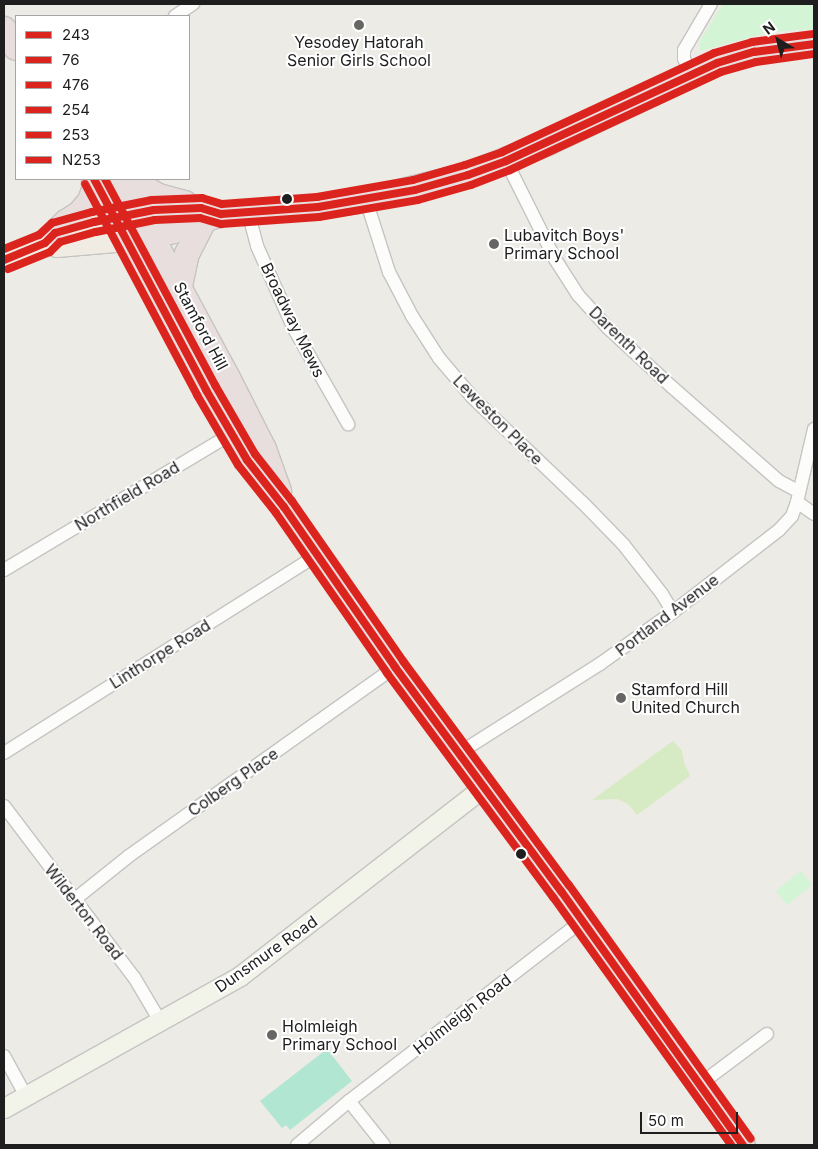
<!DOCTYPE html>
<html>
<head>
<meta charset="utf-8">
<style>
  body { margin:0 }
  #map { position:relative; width:818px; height:1149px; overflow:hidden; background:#ecebe6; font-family:Inter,sans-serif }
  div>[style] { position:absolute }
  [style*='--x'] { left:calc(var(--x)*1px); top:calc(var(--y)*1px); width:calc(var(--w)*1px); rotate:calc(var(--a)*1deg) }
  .grass>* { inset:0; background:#d6ebc3 }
  .park>* { inset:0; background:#d3f4d5; transform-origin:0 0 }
  .pitch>* { inset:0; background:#b0e6d2 }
  .roads { filter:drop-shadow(1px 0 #c5c4c2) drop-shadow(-1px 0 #c5c4c2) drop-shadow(0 1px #c5c4c2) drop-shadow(0 -1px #c5c4c2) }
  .street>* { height:12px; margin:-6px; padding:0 6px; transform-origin:6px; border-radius:6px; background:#fcfcfb }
  .secondary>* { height:19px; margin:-9.5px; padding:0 9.5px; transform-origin:9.5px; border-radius:9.5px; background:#f2f3e9 }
  .primary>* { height:20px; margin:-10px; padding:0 10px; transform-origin:10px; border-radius:10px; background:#f1ece3 }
  .highway>* { height:24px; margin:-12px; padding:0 12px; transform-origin:12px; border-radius:12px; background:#e9dede }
  .bus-1>* { height:8px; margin:-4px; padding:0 4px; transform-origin:4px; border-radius:4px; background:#dc241f }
  .bus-2>* { height:8px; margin:-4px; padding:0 4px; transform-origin:4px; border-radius:4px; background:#dc241f }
  .bus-3>* { height:8px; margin:-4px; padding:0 4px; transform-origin:4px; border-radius:4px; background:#dc241f }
  .bus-4>* { height:8px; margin:-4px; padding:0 4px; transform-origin:4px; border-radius:4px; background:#dc241f }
  .bus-5>* { height:8px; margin:-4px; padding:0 4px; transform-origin:4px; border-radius:4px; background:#dc241f }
  .bus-6>* { height:8px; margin:-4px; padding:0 4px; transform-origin:4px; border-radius:4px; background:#dc241f }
  .dots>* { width:14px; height:14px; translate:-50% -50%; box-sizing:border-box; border:2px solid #fff; border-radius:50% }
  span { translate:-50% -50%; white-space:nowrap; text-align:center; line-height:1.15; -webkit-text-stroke:4px #fff; paint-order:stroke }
  .poi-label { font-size:16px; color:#1e1e1e }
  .left { translate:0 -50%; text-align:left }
  .street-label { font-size:16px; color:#1e1e1e }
  .frame { position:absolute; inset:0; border:5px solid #1e1e1e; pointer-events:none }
  .legend { position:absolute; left:15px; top:15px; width:175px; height:165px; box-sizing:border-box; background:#fff; border:1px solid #a5a5a5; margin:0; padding:6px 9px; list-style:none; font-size:15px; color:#1e1e1e }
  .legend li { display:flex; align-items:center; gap:10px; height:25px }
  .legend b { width:25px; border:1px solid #a5a5a5 }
  .north { position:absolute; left:753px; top:15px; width:50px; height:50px; -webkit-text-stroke:4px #fff; paint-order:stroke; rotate:323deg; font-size:14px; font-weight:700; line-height:20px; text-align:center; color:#1e1e1e }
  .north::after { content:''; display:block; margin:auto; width:18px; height:22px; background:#1e1e1e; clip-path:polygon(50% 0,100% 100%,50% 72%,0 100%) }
  .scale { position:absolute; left:640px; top:1112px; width:98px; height:22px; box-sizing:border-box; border:2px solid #1e1e1e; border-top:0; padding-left:6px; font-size:15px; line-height:18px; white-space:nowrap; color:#1e1e1e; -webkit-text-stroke:4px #fff; paint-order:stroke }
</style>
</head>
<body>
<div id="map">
  <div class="grass">
    <div style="clip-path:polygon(673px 741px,682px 751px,684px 762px,690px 776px,637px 815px,628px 804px,617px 799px,592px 800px)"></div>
  </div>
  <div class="park">
    <div style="clip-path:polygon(723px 4px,814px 4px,814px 29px,771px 32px,700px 51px,700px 41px)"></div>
    <div style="left:801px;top:871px;width:18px;height:32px;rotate:52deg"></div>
  </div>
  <div class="pitch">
    <div style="clip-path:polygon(327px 1049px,352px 1081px,290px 1130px,286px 1125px,282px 1128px,260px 1101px)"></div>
  </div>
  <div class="roads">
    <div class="street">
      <div style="--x:175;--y:16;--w:22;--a:-34"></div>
      <div style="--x:690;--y:74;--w:17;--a:-111"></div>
      <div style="--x:684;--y:58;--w:8;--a:-90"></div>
      <div style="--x:684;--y:50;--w:53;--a:-59.6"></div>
      <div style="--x:506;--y:161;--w:110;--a:63.4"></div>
      <div style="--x:555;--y:259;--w:43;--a:57.4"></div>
      <div style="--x:578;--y:295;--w:45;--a:47.7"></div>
      <div style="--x:608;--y:328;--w:87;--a:42.7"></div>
      <div style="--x:672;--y:387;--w:142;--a:41.3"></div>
      <div style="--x:779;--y:481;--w:21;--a:28"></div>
      <div style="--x:366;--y:200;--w:76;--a:72.3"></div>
      <div style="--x:389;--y:272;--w:50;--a:62.4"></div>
      <div style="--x:412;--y:316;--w:50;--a:57.3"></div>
      <div style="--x:439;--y:358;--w:52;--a:49.6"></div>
      <div style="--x:473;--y:398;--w:151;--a:43.7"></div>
      <div style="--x:582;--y:502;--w:59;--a:45.7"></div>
      <div style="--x:623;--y:544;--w:63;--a:52"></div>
      <div style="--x:662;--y:594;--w:21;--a:59"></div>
      <div style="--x:248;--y:212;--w:35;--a:75"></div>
      <div style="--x:257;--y:246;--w:89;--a:66"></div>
      <div style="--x:293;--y:327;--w:112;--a:60.4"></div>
      <div style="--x:797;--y:502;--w:21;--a:35"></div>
      <div style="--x:4;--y:570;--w:270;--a:-30.9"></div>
      <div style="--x:4;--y:753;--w:370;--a:-32.3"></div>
      <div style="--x:459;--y:753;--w:167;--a:-32.3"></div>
      <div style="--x:600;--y:664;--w:90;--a:-35.5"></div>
      <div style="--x:673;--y:612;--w:134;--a:-37.7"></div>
      <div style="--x:779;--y:530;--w:19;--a:-47"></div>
      <div style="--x:792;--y:516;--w:15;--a:-70"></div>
      <div style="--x:797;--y:502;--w:75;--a:-76.9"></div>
      <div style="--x:4;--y:806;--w:215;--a:52.8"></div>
      <div style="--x:134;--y:977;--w:51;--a:59.4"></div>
      <div style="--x:74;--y:900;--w:70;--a:-38.7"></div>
      <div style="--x:129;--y:856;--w:326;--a:-35.4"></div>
      <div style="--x:4;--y:1056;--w:46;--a:61.2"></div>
      <div style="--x:699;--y:1085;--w:85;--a:-36.9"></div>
      <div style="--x:349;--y:1101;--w:56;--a:51.5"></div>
      <div style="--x:297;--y:1145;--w:68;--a:-40.2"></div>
      <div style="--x:349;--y:1101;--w:294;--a:-37.7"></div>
    </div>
    <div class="secondary">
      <div style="--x:4;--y:1108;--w:270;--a:-29.2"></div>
      <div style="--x:240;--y:976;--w:309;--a:-37.8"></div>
    </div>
    <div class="primary">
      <div style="--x:45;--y:243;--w:13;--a:18"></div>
      <div style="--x:57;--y:247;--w:70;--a:-4.9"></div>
      <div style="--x:4;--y:260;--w:44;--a:-22.5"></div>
      <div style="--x:45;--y:243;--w:14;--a:-45"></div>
      <div style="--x:55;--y:233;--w:62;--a:-13.1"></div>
    </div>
    <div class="highway">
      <div style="--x:4;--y:29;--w:22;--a:58"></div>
      <div style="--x:94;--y:179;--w:239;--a:62"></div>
      <div style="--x:206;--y:390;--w:81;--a:59.6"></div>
      <div style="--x:247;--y:460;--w:60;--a:51.8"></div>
      <div style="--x:284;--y:507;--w:195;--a:55.2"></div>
      <div style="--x:395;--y:667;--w:279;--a:53.5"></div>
      <div style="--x:561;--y:891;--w:312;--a:54.4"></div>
      <div style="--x:116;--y:179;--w:66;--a:58"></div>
      <div style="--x:151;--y:235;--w:162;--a:61.7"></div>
      <div style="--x:228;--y:378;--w:80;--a:63.1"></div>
      <div style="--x:264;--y:449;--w:45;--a:70.3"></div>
      <div style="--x:129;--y:179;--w:34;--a:30"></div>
      <div style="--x:159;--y:196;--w:27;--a:15"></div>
      <div style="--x:124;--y:216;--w:31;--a:-11"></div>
      <div style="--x:154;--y:210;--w:47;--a:-2.4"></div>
      <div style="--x:201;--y:208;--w:19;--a:16"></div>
      <div style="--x:55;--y:233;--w:16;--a:-45"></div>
      <div style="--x:66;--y:222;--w:15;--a:-32"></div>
      <div style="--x:79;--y:214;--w:17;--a:-50"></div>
      <div style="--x:90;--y:201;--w:18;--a:-71"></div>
      <div style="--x:127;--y:241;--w:48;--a:-12"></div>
      <div style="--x:174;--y:231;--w:50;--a:-19.9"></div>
      <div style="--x:221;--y:214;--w:97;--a:-4.1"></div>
      <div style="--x:318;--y:207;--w:49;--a:-8.3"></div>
      <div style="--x:366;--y:200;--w:105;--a:-13.8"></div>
      <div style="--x:468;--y:175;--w:86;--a:-21.8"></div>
      <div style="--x:548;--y:143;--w:187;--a:-25.3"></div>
      <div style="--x:717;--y:63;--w:39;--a:-17"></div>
      <div style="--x:754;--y:52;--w:61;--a:-7.6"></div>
      <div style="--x:180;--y:286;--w:33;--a:-78"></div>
      <div style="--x:187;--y:254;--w:38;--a:-63"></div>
    </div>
  </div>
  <div class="bus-1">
    <div style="--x:94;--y:179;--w:239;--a:62"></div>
    <div style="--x:206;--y:390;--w:81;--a:59.6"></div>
    <div style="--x:247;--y:460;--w:60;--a:51.8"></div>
    <div style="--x:284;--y:507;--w:195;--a:55.2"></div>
    <div style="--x:395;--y:667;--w:279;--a:53.5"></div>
    <div style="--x:561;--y:891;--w:312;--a:54.4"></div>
  </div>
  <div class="bus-2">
    <div style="--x:85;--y:184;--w:239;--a:62"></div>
    <div style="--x:197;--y:395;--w:81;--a:59.6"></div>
    <div style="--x:238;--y:465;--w:61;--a:51.6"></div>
    <div style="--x:276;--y:513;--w:195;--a:55.2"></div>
    <div style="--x:387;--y:673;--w:279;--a:53.5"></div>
    <div style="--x:553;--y:897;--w:305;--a:54.3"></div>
  </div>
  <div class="bus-3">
    <div style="--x:105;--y:179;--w:234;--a:61.9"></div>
    <div style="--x:215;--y:385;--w:80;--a:59.9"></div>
    <div style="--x:255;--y:454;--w:60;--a:51.8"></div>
    <div style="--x:292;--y:501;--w:195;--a:55.2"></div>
    <div style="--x:403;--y:661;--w:279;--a:53.5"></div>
    <div style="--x:569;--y:885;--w:312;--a:54.4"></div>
  </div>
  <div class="bus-4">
    <div style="--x:4;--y:260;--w:44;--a:-22.5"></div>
    <div style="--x:45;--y:243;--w:14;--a:-45"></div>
    <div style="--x:55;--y:233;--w:41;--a:-15.8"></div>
    <div style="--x:94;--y:222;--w:61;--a:-11.3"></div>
    <div style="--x:154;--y:210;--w:47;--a:-2.4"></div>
    <div style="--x:201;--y:208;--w:21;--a:17"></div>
    <div style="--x:221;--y:214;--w:97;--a:-4.1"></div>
    <div style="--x:318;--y:207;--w:98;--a:-9.9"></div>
    <div style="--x:415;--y:190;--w:55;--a:-15.8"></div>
    <div style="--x:468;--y:175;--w:40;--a:-20.2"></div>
    <div style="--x:506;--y:161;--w:233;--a:-24.9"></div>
    <div style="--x:717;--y:63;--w:39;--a:-17"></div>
    <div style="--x:754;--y:52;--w:61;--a:-7.6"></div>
  </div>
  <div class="bus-5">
    <div style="--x:8;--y:269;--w:45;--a:-22"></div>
    <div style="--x:50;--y:252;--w:14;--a:-45"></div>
    <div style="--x:60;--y:242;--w:37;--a:-16"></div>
    <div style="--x:96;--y:232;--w:60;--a:-11.5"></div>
    <div style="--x:155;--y:220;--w:45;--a:-2.5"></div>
    <div style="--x:200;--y:218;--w:22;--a:16"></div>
    <div style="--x:221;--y:224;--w:98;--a:-4.1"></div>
    <div style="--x:319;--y:217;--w:100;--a:-9.7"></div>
    <div style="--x:418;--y:200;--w:55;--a:-15.8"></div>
    <div style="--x:471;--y:185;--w:42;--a:-21"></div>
    <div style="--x:510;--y:170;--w:233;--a:-24.9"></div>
    <div style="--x:721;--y:72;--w:36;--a:-16"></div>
    <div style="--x:756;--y:62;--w:59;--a:-7.9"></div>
  </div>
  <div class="bus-6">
    <div style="--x:4;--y:249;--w:38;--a:-22"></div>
    <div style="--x:39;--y:235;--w:18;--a:-43"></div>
    <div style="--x:52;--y:223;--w:41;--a:-15.4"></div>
    <div style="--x:92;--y:212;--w:61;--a:-11.3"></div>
    <div style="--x:152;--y:200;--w:50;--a:-2.3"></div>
    <div style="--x:202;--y:198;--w:21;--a:17"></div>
    <div style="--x:222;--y:204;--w:95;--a:-4.2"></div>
    <div style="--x:317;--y:197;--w:97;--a:-10"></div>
    <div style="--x:413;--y:180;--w:54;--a:-16.1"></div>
    <div style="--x:465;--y:165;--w:39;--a:-19"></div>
    <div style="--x:502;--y:152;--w:234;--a:-25"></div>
    <div style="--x:714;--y:53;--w:40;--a:-16"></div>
    <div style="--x:752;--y:42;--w:62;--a:-7.5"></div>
  </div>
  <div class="dots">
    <div style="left:359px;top:25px;background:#666664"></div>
    <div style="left:287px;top:199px;background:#1e1e1e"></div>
    <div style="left:494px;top:244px;background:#666664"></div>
    <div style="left:621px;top:698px;background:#666664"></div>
    <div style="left:521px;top:854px;background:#1e1e1e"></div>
    <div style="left:272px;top:1035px;background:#666664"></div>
  </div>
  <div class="poi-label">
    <span style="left:359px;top:51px">Yesodey Hatorah<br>Senior Girls School</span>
    <span class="left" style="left:504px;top:244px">Lubavitch Boys'<br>Primary School</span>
    <span class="left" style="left:631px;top:698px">Stamford Hill<br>United Church</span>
    <span class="left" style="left:282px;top:1035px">Holmleigh<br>Primary School</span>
  </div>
  <div class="street-label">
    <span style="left:293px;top:320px;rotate:64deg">Broadway Mews</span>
    <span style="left:201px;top:326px;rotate:62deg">Stamford Hill</span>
    <span style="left:629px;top:345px;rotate:44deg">Darenth Road</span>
    <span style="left:498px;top:420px;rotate:45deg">Leweston Place</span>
    <span style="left:127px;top:496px;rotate:-31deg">Northfield Road</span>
    <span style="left:667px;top:615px;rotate:-37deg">Portland Avenue</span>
    <span style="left:160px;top:654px;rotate:-32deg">Linthorpe Road</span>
    <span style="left:233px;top:782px;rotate:-35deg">Colberg Place</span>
    <span style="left:84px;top:912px;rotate:52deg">Wilderton Road</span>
    <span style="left:266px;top:954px;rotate:-35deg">Dunsmure Road</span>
    <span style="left:462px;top:1014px;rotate:-38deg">Holmleigh Road</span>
  </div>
  <div class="frame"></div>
  <ul class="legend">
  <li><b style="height:6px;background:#dc241f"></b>243</li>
  <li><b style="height:6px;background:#dc241f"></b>76</li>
  <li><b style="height:6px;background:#dc241f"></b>476</li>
  <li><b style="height:6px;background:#dc241f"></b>254</li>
  <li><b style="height:6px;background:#dc241f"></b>253</li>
  <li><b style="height:6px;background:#dc241f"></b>N253</li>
  </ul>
  <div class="north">N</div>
  <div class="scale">50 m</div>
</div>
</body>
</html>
